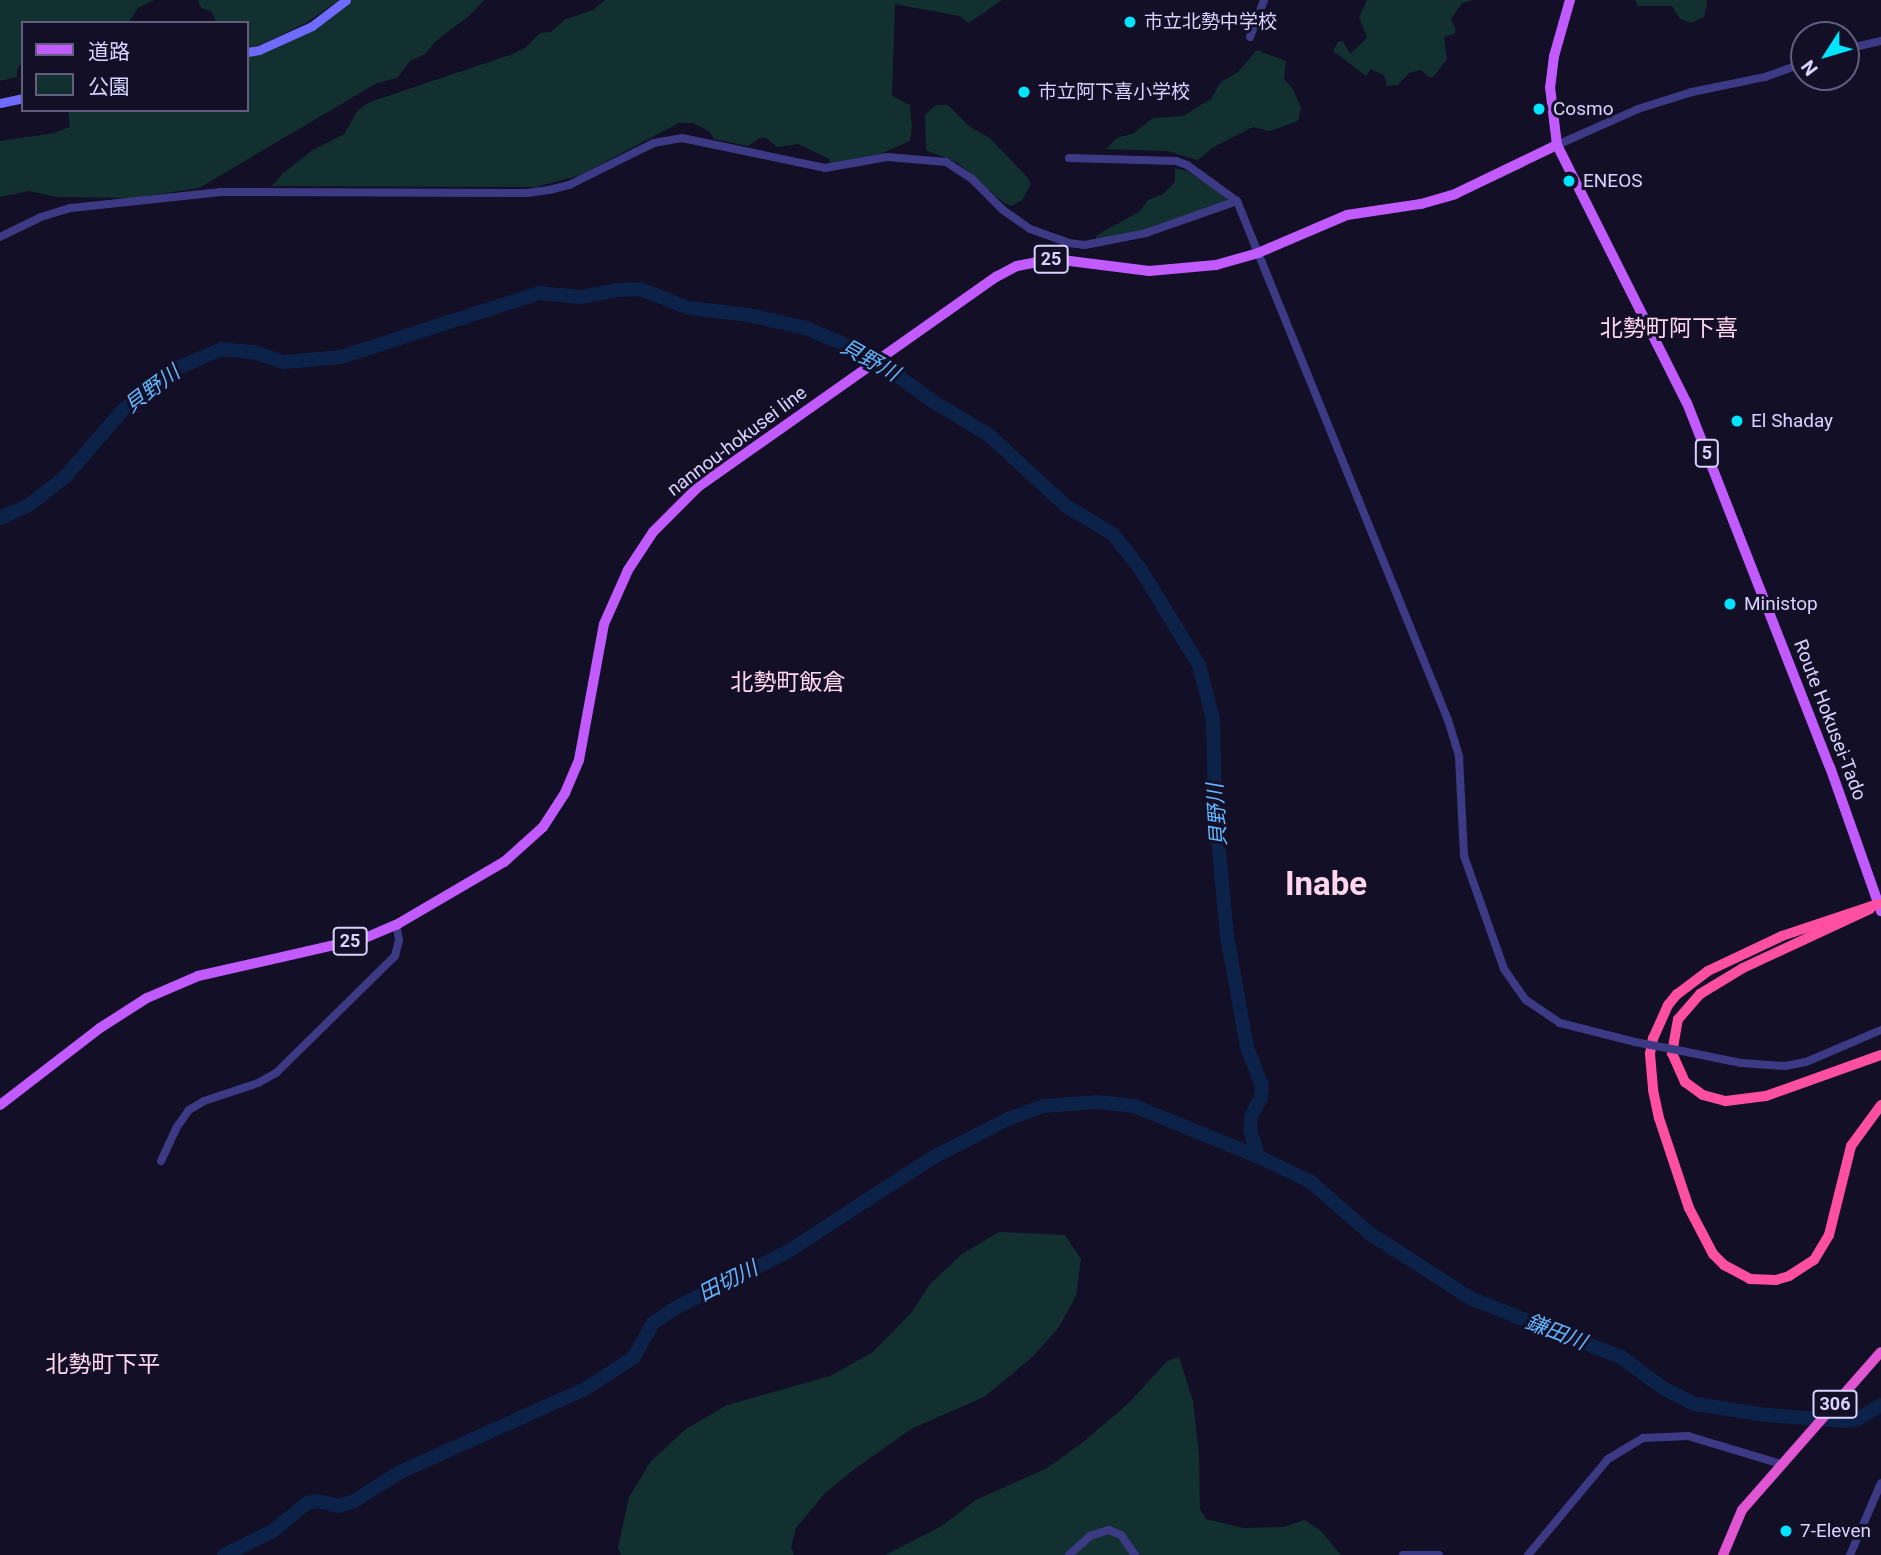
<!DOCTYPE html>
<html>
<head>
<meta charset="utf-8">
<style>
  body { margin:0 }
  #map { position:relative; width:1881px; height:1555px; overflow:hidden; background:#130f26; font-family:Roboto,"Noto Sans JP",sans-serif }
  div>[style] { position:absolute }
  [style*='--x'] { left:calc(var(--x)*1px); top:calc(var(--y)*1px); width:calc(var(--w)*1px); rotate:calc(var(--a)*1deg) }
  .green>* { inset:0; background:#12302f }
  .river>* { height:14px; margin:-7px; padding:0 7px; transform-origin:7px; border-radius:7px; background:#0c2248 }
  .tertiary>* { height:8px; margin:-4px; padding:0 4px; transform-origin:4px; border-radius:4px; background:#3d3a85 }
  .secondary>* { height:9px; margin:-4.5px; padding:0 4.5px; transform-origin:4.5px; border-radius:4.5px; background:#6f6bff }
  .primary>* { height:10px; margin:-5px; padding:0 5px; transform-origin:5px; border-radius:5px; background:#c25bff }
  .trunk>* { height:10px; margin:-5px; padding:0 5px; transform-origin:5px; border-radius:5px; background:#e055d1 }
  .motorway>* { height:10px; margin:-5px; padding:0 5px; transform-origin:5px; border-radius:5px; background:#ff4fa3 }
  .tertiary-bridge>* { height:8px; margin:-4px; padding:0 4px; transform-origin:4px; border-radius:4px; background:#3d3a85 }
  .dots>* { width:19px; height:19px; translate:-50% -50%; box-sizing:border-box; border:4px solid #130f26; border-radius:50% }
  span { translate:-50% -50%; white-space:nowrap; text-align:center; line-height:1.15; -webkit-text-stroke:6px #130f26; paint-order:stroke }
  .shield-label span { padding:2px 5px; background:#130f26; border:2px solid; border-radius:5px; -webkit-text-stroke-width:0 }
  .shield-label { font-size:18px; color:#d9d4ff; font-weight:700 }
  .poi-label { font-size:19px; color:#d9d4ff }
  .left { translate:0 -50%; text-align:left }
  .street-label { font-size:19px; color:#d9d4ff }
  .water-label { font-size:21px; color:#62b6ff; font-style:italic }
  .quarter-label { font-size:23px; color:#ffd6f0 }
  .town-label { font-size:33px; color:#ffd6f0; font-weight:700 }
  .legend { position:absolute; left:21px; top:21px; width:228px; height:91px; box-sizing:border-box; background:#130f26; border:2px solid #625e7d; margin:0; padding:9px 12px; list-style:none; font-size:21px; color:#d9d4ff }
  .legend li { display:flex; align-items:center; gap:14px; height:35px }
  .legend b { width:35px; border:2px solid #625e7d }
  .north { position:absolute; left:1790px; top:21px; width:70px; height:70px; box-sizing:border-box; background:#130f26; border:2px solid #625e7d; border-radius:50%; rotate:233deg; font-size:19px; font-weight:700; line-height:28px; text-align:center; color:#d9d4ff }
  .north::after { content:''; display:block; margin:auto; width:24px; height:32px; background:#00e5ff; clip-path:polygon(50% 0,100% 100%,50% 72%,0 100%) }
</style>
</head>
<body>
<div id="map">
  <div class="green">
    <div style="clip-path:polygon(0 0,154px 0,138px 8px,128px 23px,23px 23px,23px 62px,17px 69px,17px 77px,0 81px)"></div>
    <div style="clip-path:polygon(198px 0,339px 0,306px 23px,263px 44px,247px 48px,247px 23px,217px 23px,211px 11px,201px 8px)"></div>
    <div style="clip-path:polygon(353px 0,484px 0,469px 16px,437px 40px,425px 54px,410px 61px,397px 78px,377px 83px,199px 188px,134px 198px,57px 197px,29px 191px,0 197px,0 141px,54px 133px,70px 127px,68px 110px,247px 110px,247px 56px,315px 27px)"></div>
    <div style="clip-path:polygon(605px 0,1002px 0,969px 23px,959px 16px,895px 4px,892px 96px,910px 105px,912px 127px,910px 141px,880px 154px,830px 163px,829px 159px,798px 144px,777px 147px,766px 138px,760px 138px,748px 146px,714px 139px,710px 132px,693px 123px,679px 123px,580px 175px,536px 187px,272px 186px,283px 173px,313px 150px,344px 134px,358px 110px,370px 102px,513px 54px,525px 48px,540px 33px,551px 32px,566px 19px,593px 10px)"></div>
    <div style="clip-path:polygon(1367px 0,1473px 0,1462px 3px,1451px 19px,1456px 30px,1454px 34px,1444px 37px,1447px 59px,1434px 76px,1430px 78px,1421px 70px,1409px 73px,1398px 85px,1387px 86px,1384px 75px,1371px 69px,1366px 76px,1333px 51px,1338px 42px,1343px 41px,1350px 54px,1367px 38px,1359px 17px)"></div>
    <div style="clip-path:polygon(1635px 0,1707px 0,1707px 3px,1704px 17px,1691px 23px,1680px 19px,1672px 6px,1638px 6px)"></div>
    <div style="clip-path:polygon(1257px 50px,1286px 61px,1284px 79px,1293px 89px,1301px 108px,1298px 121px,1270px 131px,1253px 127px,1212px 148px,1198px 160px,1167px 151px,1106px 149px,1117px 138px,1134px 133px,1153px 118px,1183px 116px,1211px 99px,1221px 82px,1238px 72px)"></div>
    <div style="clip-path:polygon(936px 105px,948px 105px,970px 127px,990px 138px,1027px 177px,1031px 184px,1022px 200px,1011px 206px,1004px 203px,958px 163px,926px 150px,925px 115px)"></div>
    <div style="clip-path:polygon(1175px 168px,1187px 171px,1228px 198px,1227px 201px,1144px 230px,1096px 240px,1096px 236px,1104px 231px,1139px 212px,1148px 200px,1163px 194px,1175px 182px)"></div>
    <div style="clip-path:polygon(999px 1232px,1065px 1235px,1081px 1259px,1076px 1296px,1057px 1330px,1030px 1359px,984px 1397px,913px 1428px,857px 1467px,825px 1493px,796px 1528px,791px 1547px,794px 1555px,621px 1555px,618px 1548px,629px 1497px,651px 1461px,686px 1429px,727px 1405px,830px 1376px,873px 1352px,912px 1312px,930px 1284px,962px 1254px)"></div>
    <div style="clip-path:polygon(1179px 1357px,1193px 1401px,1199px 1453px,1200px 1509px,1206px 1519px,1243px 1528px,1284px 1527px,1305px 1520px,1321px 1531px,1341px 1555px,885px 1555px,940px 1527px,976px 1500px,1047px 1468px,1082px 1443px,1129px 1403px,1167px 1361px)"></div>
  </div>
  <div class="river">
    <div style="--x:0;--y:518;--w:32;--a:-24"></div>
    <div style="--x:29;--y:505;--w:46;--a:-37.9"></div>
    <div style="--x:65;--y:477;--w:87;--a:-49.2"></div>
    <div style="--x:122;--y:411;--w:60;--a:-40.3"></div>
    <div style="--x:168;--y:372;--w:59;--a:-23.1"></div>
    <div style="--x:222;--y:349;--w:31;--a:6"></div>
    <div style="--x:253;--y:352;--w:33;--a:18"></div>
    <div style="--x:284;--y:362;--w:57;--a:-5"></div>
    <div style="--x:341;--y:357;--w:208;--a:-17.9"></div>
    <div style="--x:539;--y:293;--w:42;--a:5.4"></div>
    <div style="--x:581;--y:297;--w:36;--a:-11"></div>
    <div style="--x:616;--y:290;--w:24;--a:-2"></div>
    <div style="--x:640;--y:289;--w:53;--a:21.2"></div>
    <div style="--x:689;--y:308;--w:60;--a:6.7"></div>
    <div style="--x:749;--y:315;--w:58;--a:12.8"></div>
    <div style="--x:806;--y:328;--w:66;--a:23.1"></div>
    <div style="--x:867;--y:354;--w:82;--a:35.6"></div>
    <div style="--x:934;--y:402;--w:64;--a:31"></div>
    <div style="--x:989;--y:435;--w:105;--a:42.7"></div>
    <div style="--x:1066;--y:506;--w:55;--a:30.8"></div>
    <div style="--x:1113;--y:534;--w:46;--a:52.1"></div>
    <div style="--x:1141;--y:570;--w:111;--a:58.6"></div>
    <div style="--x:1199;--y:665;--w:56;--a:75.5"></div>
    <div style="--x:1213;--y:719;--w:88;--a:88.7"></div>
    <div style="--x:1215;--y:807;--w:130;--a:84.7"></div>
    <div style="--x:1227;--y:936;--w:113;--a:79.8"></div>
    <div style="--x:1247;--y:1047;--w:42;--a:69"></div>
    <div style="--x:1262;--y:1086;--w:11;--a:95"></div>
    <div style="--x:1261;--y:1097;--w:22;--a:117"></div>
    <div style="--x:1251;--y:1117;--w:13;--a:94"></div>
    <div style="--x:1250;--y:1130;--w:28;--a:72"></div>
    <div style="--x:224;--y:1555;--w:55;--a:-26.1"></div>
    <div style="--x:273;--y:1531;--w:44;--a:-39.5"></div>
    <div style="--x:307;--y:1503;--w:11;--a:-10"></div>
    <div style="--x:318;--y:1501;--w:21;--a:14"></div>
    <div style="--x:338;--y:1506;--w:17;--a:-17"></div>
    <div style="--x:354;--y:1501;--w:54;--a:-32.2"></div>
    <div style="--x:400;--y:1472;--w:203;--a:-24.2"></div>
    <div style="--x:585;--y:1389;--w:59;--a:-33.1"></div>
    <div style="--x:634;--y:1357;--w:39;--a:-61"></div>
    <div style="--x:653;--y:1323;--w:27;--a:-34"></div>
    <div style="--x:675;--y:1308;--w:125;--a:-26.6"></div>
    <div style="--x:787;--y:1252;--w:173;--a:-33"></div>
    <div style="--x:932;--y:1158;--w:85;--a:-27.2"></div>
    <div style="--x:1008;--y:1119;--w:38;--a:-20"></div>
    <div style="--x:1044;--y:1106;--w:53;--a:-4.3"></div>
    <div style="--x:1097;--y:1102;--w:37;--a:6"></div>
    <div style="--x:1134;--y:1106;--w:135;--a:22.2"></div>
    <div style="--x:1259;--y:1157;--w:58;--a:25.7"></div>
    <div style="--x:1311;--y:1182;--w:77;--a:41.3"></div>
    <div style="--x:1369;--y:1233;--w:122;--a:32.7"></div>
    <div style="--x:1472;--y:1299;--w:160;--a:21.3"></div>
    <div style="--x:1621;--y:1357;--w:52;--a:36.4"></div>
    <div style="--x:1663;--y:1388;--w:36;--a:27"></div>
    <div style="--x:1695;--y:1404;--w:72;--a:8.8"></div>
    <div style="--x:1766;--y:1415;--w:82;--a:4.2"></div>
    <div style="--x:1848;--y:1421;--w:10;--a:-11"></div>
    <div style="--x:1858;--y:1419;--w:27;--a:-31"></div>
  </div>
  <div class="tertiary">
    <div style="--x:1250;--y:37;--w:40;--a:-69"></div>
    <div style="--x:1846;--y:49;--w:36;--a:-13"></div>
    <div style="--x:1557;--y:145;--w:89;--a:-24"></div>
    <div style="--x:1638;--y:109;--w:57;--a:-17.5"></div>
    <div style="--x:1692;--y:92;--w:75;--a:-11.6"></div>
    <div style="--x:1765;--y:77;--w:41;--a:-19.7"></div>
    <div style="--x:1069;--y:158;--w:107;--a:1.6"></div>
    <div style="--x:1176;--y:161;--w:12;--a:20"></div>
    <div style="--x:1187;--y:165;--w:62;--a:35.8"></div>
    <div style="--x:1237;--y:201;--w:560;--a:67.88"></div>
    <div style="--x:1448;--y:720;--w:39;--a:73"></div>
    <div style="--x:1459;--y:757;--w:99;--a:87.1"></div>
    <div style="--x:1464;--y:856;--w:120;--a:70.5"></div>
    <div style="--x:1504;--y:969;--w:38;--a:55"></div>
    <div style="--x:1526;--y:1000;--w:41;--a:34.1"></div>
    <div style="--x:1560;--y:1023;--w:77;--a:14.2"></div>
    <div style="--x:0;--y:237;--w:46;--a:-26"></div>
    <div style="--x:41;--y:217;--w:31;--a:-17"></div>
    <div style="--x:71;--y:208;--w:151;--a:-6.1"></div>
    <div style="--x:221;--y:192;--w:306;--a:0.2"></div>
    <div style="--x:527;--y:193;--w:22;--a:-8"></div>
    <div style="--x:549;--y:190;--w:21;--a:-14"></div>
    <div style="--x:569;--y:185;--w:95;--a:-26.3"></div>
    <div style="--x:654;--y:143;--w:28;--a:-10"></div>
    <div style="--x:682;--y:138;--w:146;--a:11.8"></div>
    <div style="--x:825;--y:168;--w:63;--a:-10.1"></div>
    <div style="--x:887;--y:157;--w:59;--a:4.8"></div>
    <div style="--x:946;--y:162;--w:30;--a:33"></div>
    <div style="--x:971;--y:178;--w:45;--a:45"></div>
    <div style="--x:1003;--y:210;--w:33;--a:35"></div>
    <div style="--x:1030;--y:229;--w:41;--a:19.7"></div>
    <div style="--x:1069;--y:243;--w:16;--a:7"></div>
    <div style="--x:1085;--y:245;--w:62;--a:-11.1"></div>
    <div style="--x:1146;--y:233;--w:96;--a:-19.4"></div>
    <div style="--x:1682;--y:1051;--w:60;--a:11.5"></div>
    <div style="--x:1741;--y:1063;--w:44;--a:3.9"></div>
    <div style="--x:1785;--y:1066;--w:21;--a:-11"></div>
    <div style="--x:1806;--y:1062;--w:82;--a:-23.1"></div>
    <div style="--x:161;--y:1161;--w:38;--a:-65"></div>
    <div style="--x:177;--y:1127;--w:21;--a:-55"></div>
    <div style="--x:189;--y:1110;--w:17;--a:-31"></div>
    <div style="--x:204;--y:1101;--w:57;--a:-18.4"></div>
    <div style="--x:258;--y:1083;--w:21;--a:-29"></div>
    <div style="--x:276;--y:1073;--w:167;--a:-44.5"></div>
    <div style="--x:395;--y:956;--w:16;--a:-76"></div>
    <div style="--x:399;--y:940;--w:15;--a:-101"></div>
    <div style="--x:1069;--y:1555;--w:28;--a:-42"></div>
    <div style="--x:1090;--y:1536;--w:20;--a:-18"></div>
    <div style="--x:1109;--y:1530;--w:13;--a:23"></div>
    <div style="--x:1121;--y:1535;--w:24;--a:55"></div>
    <div style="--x:1403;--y:1555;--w:36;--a:0"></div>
    <div style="--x:1528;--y:1555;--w:125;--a:-50.2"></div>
    <div style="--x:1608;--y:1459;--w:41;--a:-31"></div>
    <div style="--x:1643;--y:1438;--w:45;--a:-2.5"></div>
    <div style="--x:1688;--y:1436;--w:97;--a:16.8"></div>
    <div style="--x:1850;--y:1555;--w:78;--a:-66.7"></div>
  </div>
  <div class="secondary">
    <div style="--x:247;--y:52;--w:12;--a:-9"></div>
    <div style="--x:259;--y:50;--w:58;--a:-24.4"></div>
    <div style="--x:312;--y:26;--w:43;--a:-37.4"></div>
    <div style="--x:0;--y:103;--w:24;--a:-12"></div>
  </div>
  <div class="primary">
    <div style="--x:1570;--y:0;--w:58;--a:105.9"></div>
    <div style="--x:1554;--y:56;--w:31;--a:97"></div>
    <div style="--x:1550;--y:87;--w:58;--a:83.1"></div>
    <div style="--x:1557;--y:145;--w:289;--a:63.3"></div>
    <div style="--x:1687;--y:403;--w:391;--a:68.6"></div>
    <div style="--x:1830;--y:767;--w:153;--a:70.5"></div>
    <div style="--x:0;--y:1105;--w:126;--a:-37.6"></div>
    <div style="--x:100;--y:1028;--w:56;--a:-32.6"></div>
    <div style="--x:147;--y:998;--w:56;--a:-23.3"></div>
    <div style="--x:198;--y:976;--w:171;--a:-12.8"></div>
    <div style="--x:365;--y:938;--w:34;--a:-23"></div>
    <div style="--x:396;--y:925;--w:125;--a:-30.3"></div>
    <div style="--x:504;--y:862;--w:52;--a:-41.9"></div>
    <div style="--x:543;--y:827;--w:40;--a:-57.1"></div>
    <div style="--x:565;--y:793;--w:36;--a:-67"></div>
    <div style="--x:579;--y:760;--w:138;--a:-79.6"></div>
    <div style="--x:604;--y:624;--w:59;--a:-66"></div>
    <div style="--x:628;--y:570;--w:45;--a:-56.7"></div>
    <div style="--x:653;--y:532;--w:64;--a:-45"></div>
    <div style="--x:698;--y:487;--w:365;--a:-35.2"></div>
    <div style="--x:996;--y:277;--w:24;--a:-28"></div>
    <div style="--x:1017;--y:266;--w:38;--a:-11"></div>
    <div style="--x:1054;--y:259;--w:96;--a:7.2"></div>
    <div style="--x:1149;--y:271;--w:67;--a:-5.1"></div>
    <div style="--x:1216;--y:265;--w:44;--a:-15.9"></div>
    <div style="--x:1258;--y:253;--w:97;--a:-23.1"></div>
    <div style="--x:1347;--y:215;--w:75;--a:-8.5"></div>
    <div style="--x:1421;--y:204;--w:35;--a:-16"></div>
    <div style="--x:1455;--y:194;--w:113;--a:-25.7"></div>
  </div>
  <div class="trunk">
    <div style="--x:1723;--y:1555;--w:49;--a:-67.1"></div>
    <div style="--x:1742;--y:1510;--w:210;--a:-48.7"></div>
  </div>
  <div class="motorway">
    <div style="--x:1878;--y:904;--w:101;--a:161.6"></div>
    <div style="--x:1782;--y:936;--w:82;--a:154.7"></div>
    <div style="--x:1708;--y:971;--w:39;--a:143"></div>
    <div style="--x:1677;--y:994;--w:14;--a:129"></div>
    <div style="--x:1668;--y:1005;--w:36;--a:114"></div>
    <div style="--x:1653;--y:1038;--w:16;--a:101"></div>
    <div style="--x:1650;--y:1054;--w:36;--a:85"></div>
    <div style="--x:1653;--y:1090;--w:29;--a:78"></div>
    <div style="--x:1659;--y:1118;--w:95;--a:71.6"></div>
    <div style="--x:1689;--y:1208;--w:52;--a:62.4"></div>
    <div style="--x:1713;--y:1254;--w:16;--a:45"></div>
    <div style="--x:1724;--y:1265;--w:30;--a:28"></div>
    <div style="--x:1750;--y:1279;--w:26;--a:2"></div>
    <div style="--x:1776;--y:1280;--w:14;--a:-17"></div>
    <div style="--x:1789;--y:1276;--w:30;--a:-33"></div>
    <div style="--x:1814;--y:1260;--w:29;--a:-59"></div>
    <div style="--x:1829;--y:1235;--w:92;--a:-76.1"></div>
    <div style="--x:1851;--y:1146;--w:51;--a:-53.8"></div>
    <div style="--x:1870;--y:909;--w:140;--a:155.1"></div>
    <div style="--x:1743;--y:968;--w:50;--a:148.8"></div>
    <div style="--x:1700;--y:994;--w:33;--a:131"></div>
    <div style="--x:1678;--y:1019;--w:35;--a:100"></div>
    <div style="--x:1672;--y:1053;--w:32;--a:66"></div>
    <div style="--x:1685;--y:1082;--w:22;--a:36"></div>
    <div style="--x:1703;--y:1095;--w:24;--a:15"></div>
    <div style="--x:1726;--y:1101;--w:40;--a:-7.1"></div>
    <div style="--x:1766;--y:1096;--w:122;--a:-19.6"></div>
  </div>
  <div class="tertiary-bridge">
    <div style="--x:1635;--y:1042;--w:48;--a:10.8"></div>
  </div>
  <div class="dots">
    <div style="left:1130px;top:22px;background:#00e5ff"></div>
    <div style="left:1024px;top:92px;background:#00e5ff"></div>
    <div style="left:1539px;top:109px;background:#00e5ff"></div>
    <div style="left:1569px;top:181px;background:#00e5ff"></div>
    <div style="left:1737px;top:421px;background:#00e5ff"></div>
    <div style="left:1730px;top:604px;background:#00e5ff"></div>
    <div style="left:1786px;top:1531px;background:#00e5ff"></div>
  </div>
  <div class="shield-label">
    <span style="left:1051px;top:259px">25</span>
    <span style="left:1707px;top:453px">5</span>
    <span style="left:350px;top:941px">25</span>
    <span style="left:1835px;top:1404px">306</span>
  </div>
  <div class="poi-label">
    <span class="left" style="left:1144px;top:22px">市立北勢中学校</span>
    <span class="left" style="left:1038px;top:92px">市立阿下喜小学校</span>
    <span class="left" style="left:1553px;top:109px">Cosmo</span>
    <span class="left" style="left:1583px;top:181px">ENEOS</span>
    <span class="left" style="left:1751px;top:421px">El Shaday</span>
    <span class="left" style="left:1744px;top:604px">Ministop</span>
    <span class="left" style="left:1800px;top:1531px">7-Eleven</span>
  </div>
  <div class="street-label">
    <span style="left:737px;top:441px;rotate:-37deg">nannou-hokusei line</span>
    <span style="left:1830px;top:720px;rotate:69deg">Route Hokusei-Tado</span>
  </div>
  <div class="water-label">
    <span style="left:870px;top:360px;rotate:29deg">貝野川</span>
    <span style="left:152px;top:389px;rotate:-37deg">貝野川</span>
    <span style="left:1217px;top:815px;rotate:-94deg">貝野川</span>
    <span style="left:728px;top:1281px;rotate:-27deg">田切川</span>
    <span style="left:1556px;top:1332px;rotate:21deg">鎌田川</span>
  </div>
  <div class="quarter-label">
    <span style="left:1669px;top:329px">北勢町阿下喜</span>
    <span style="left:788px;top:683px">北勢町飯倉</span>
    <span style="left:103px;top:1365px">北勢町下平</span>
  </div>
  <div class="town-label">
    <span style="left:1326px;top:884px">Inabe</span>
  </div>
  <ul class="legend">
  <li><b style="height:9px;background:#c25bff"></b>道路</li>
  <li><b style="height:19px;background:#12302f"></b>公園</li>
  </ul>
  <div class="north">N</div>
</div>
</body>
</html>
